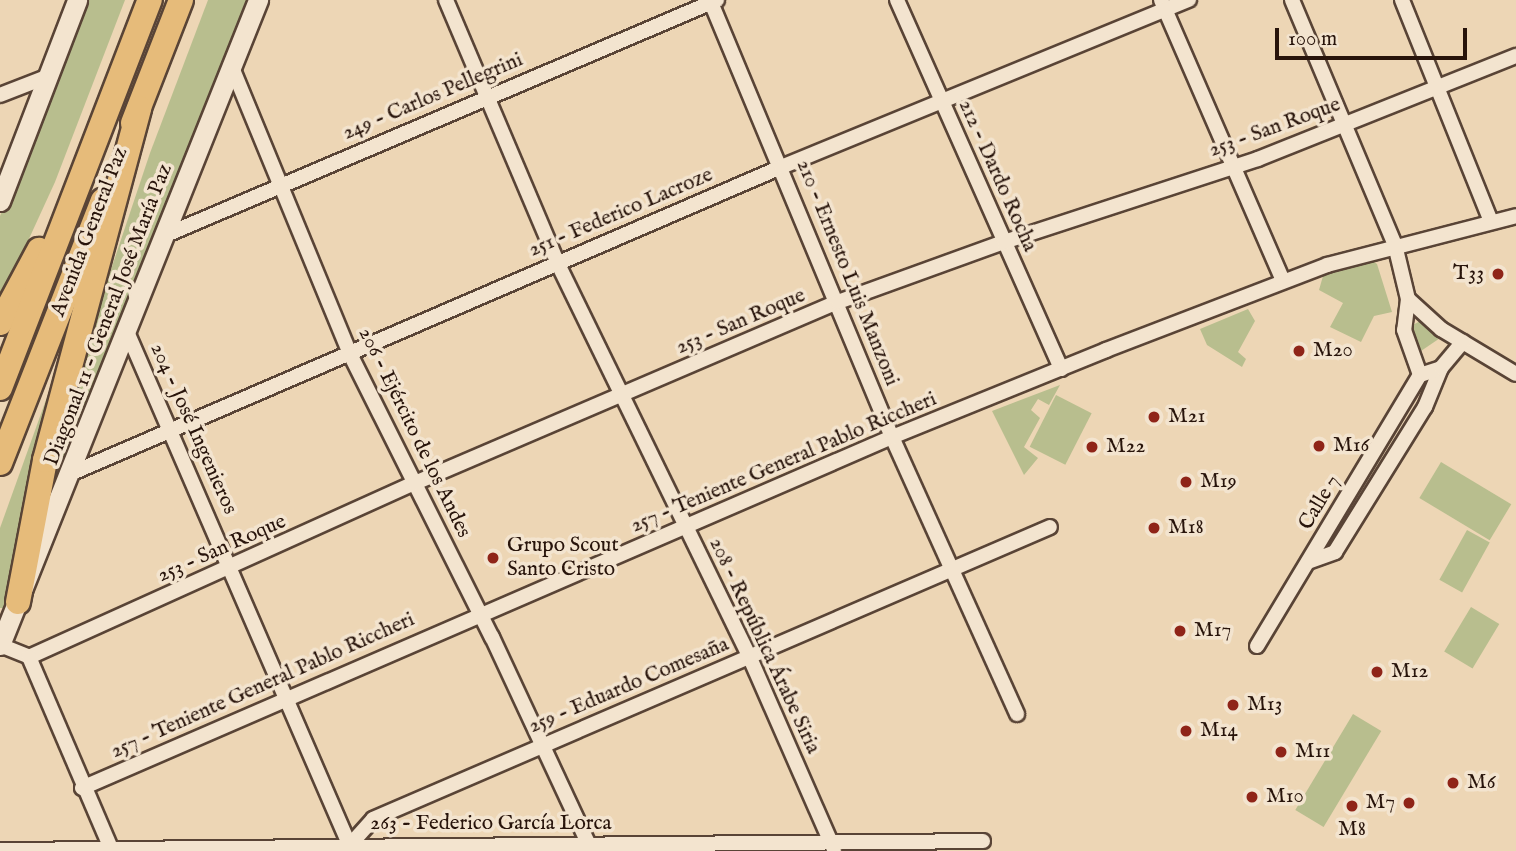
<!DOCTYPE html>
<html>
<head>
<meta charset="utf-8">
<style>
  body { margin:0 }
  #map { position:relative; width:1516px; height:851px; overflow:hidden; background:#edd6b5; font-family:"IM FELL English",serif }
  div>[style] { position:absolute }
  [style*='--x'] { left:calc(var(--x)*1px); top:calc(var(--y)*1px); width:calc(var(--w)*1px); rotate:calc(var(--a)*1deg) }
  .green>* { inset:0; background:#b8be8e; transform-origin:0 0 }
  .roads { filter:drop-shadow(2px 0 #594436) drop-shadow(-2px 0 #594436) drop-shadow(0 2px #594436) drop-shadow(0 -2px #594436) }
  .street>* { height:14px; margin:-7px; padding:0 7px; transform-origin:7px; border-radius:7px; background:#f3e4cf }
  .secondary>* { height:19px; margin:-9.5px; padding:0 9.5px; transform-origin:9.5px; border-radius:9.5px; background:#f3e4cf }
  .highway>* { height:24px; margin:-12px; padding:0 12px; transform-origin:12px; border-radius:12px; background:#e6bb7a }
  .dots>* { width:19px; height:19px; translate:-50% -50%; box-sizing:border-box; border:4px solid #f3e4cf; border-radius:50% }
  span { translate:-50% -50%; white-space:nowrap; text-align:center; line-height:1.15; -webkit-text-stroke:7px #f3e4cf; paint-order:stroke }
  .street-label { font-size:21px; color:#28140b }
  .poi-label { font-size:21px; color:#28140b }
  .right { translate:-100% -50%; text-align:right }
  .left { translate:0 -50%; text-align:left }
  .scale { position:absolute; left:1275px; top:28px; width:192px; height:32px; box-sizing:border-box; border:4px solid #28140b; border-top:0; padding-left:9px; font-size:21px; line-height:24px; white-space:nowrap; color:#28140b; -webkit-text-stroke:5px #f3e4cf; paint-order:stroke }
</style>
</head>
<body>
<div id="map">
  <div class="green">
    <div style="clip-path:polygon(84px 0,125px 0,55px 182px,0 302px,0 216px)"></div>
    <div style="clip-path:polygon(208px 0,248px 0,39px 523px,72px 386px,150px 153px)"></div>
    <div style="clip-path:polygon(1371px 260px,1377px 264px,1392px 312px,1374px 316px,1361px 342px,1330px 327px,1343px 303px,1319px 290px,1323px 276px)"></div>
    <div style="clip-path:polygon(1248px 309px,1255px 321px,1238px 352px,1246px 359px,1242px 367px,1207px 345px,1200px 329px)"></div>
    <div style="clip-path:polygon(1424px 319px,1443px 336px,1421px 351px,1409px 327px)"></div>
    <div style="clip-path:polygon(66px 344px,15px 572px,4px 608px,0 608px,0 528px)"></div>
    <div style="clip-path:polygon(1060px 385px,1049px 405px,1038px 399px,1031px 410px,1040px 418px,1024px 447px,1038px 458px,1024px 475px,992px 411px)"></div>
    <div style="left:1056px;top:395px;width:40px;height:58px;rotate:27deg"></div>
    <div style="left:1441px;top:462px;width:82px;height:42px;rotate:31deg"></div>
    <div style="left:1467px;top:530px;width:26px;height:57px;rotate:29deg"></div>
    <div style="left:1471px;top:607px;width:33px;height:52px;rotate:31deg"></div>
    <div style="left:1353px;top:714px;width:33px;height:112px;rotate:31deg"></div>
  </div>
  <div class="roads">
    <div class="street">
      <div style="--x:446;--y:0;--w:287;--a:67"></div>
      <div style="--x:558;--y:264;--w:438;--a:64"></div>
      <div style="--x:750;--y:658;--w:209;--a:66.3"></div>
      <div style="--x:710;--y:0;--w:473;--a:67.4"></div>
      <div style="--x:892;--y:437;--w:304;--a:65.7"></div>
      <div style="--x:897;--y:0;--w:404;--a:66"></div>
      <div style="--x:1161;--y:0;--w:305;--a:66.5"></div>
      <div style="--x:1292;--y:0;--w:266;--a:67.2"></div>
      <div style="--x:1395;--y:245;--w:56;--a:76.5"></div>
      <div style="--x:1408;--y:299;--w:45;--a:42.3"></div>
      <div style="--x:1441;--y:329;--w:87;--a:31"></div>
      <div style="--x:1402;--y:0;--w:238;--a:68.1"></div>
      <div style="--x:231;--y:65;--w:310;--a:67.6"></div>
      <div style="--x:349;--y:352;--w:319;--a:63.4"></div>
      <div style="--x:492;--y:637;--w:236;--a:65"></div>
      <div style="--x:0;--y:95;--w:53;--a:-21.2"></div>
      <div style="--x:166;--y:235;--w:599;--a:-23.1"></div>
      <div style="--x:1408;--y:299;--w:31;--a:97"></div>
      <div style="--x:1404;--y:330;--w:48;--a:70.4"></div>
      <div style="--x:128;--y:334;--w:563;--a:66.57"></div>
      <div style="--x:72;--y:473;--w:772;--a:-23.34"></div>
      <div style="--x:781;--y:167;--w:441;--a:-22.3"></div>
      <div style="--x:1308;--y:562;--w:29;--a:-20"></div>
      <div style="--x:1335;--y:552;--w:171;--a:-58.2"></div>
      <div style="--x:1425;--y:407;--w:42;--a:-67.7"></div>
      <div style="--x:0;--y:645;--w:31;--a:22"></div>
      <div style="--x:29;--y:657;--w:423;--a:-24.3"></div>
      <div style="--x:415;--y:483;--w:460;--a:-23.2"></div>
      <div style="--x:838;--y:302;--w:177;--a:-19.9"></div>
      <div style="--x:1004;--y:242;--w:267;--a:-18.1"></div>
      <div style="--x:1258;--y:159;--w:278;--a:-21.8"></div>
      <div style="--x:1257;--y:646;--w:316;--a:-59"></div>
      <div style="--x:1420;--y:375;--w:22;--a:-18"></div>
      <div style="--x:1441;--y:368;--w:34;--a:-50"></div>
      <div style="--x:29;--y:657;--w:211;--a:66.8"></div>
      <div style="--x:82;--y:788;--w:883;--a:-23.43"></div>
      <div style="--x:892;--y:437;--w:231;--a:-22.1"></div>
      <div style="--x:1106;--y:350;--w:237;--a:-21"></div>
      <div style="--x:1327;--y:265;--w:195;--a:-14.5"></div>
      <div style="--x:349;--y:846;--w:36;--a:-48"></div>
      <div style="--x:373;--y:819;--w:737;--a:-23.33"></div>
      <div style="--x:0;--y:850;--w:983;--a:-0.52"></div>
    </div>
    <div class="secondary">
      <div style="--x:0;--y:201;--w:215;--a:-69"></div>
      <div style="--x:0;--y:645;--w:695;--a:-68.2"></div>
    </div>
    <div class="highway">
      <div style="--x:133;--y:123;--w:132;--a:-68.7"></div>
      <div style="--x:0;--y:323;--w:83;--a:-61.9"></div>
      <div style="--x:0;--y:388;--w:416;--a:-68.9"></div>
      <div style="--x:0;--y:463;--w:282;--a:-68.6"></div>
      <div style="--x:18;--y:602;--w:145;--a:-79.2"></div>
      <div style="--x:45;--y:460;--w:364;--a:-75"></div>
    </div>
  </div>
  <div class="dots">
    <div style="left:1498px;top:274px;background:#8f2418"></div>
    <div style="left:1299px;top:351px;background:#8f2418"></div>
    <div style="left:1154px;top:417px;background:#8f2418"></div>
    <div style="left:1319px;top:446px;background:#8f2418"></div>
    <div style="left:1092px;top:447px;background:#8f2418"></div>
    <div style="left:1186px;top:482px;background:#8f2418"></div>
    <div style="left:1154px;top:528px;background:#8f2418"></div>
    <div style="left:493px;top:558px;background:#8f2418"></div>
    <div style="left:1180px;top:631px;background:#8f2418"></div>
    <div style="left:1377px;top:672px;background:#8f2418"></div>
    <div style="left:1233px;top:705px;background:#8f2418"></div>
    <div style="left:1186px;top:731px;background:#8f2418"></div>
    <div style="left:1281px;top:752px;background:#8f2418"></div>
    <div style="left:1453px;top:783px;background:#8f2418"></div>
    <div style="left:1252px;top:797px;background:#8f2418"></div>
    <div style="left:1409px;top:803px;background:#8f2418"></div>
    <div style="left:1352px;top:806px;background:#8f2418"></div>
  </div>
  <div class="street-label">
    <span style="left:433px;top:97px;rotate:-23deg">249 - Carlos Pellegrini</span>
    <span style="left:1275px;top:128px;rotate:-20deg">253 - San Roque</span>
    <span style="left:997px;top:176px;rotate:66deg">212 - Dardo Rocha</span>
    <span style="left:621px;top:213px;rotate:-23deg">251 - Federico Lacroze</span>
    <span style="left:90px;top:232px;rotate:-69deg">Avenida General Paz</span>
    <span style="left:847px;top:273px;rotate:68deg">210 - Ernesto Luis Manzoni</span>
    <span style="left:109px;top:315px;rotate:-69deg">Diagonal 11 - General José María Paz</span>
    <span style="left:741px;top:322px;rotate:-23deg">253 - San Roque</span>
    <span style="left:193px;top:429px;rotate:66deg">204 - José Ingenieros</span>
    <span style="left:414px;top:433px;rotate:64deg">206 - Ejército de los Andes</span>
    <span style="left:784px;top:463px;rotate:-23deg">257 - Teniente General Pablo Riccheri</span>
    <span style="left:1320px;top:503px;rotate:-59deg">Calle 7</span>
    <span style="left:222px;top:549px;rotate:-24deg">253 - San Roque</span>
    <span style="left:764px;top:646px;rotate:65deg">208 - República Árabe Siria</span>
    <span style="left:263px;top:686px;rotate:-24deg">257 - Teniente General Pablo Riccheri</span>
    <span style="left:629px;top:686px;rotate:-23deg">259 - Eduardo Comesaña</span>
    <span style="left:491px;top:824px">263 - Federico García Lorca</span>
  </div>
  <div class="poi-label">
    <span class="right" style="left:1484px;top:274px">T33</span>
    <span class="left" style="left:1313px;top:351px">M20</span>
    <span class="left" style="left:1168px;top:417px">M21</span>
    <span class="left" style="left:1333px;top:446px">M16</span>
    <span class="left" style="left:1106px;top:447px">M22</span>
    <span class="left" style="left:1200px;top:482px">M19</span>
    <span class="left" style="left:1168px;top:528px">M18</span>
    <span class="left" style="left:507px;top:558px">Grupo Scout<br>Santo Cristo</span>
    <span class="left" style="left:1194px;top:631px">M17</span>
    <span class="left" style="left:1391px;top:672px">M12</span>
    <span class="left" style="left:1247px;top:705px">M13</span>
    <span class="left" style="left:1200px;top:731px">M14</span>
    <span class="left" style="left:1295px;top:752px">M11</span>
    <span class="left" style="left:1467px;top:783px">M6</span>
    <span class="left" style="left:1266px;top:797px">M10</span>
    <span class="right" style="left:1395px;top:803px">M7</span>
    <span style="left:1352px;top:830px">M8</span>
  </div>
  <div class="scale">100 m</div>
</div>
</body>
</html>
